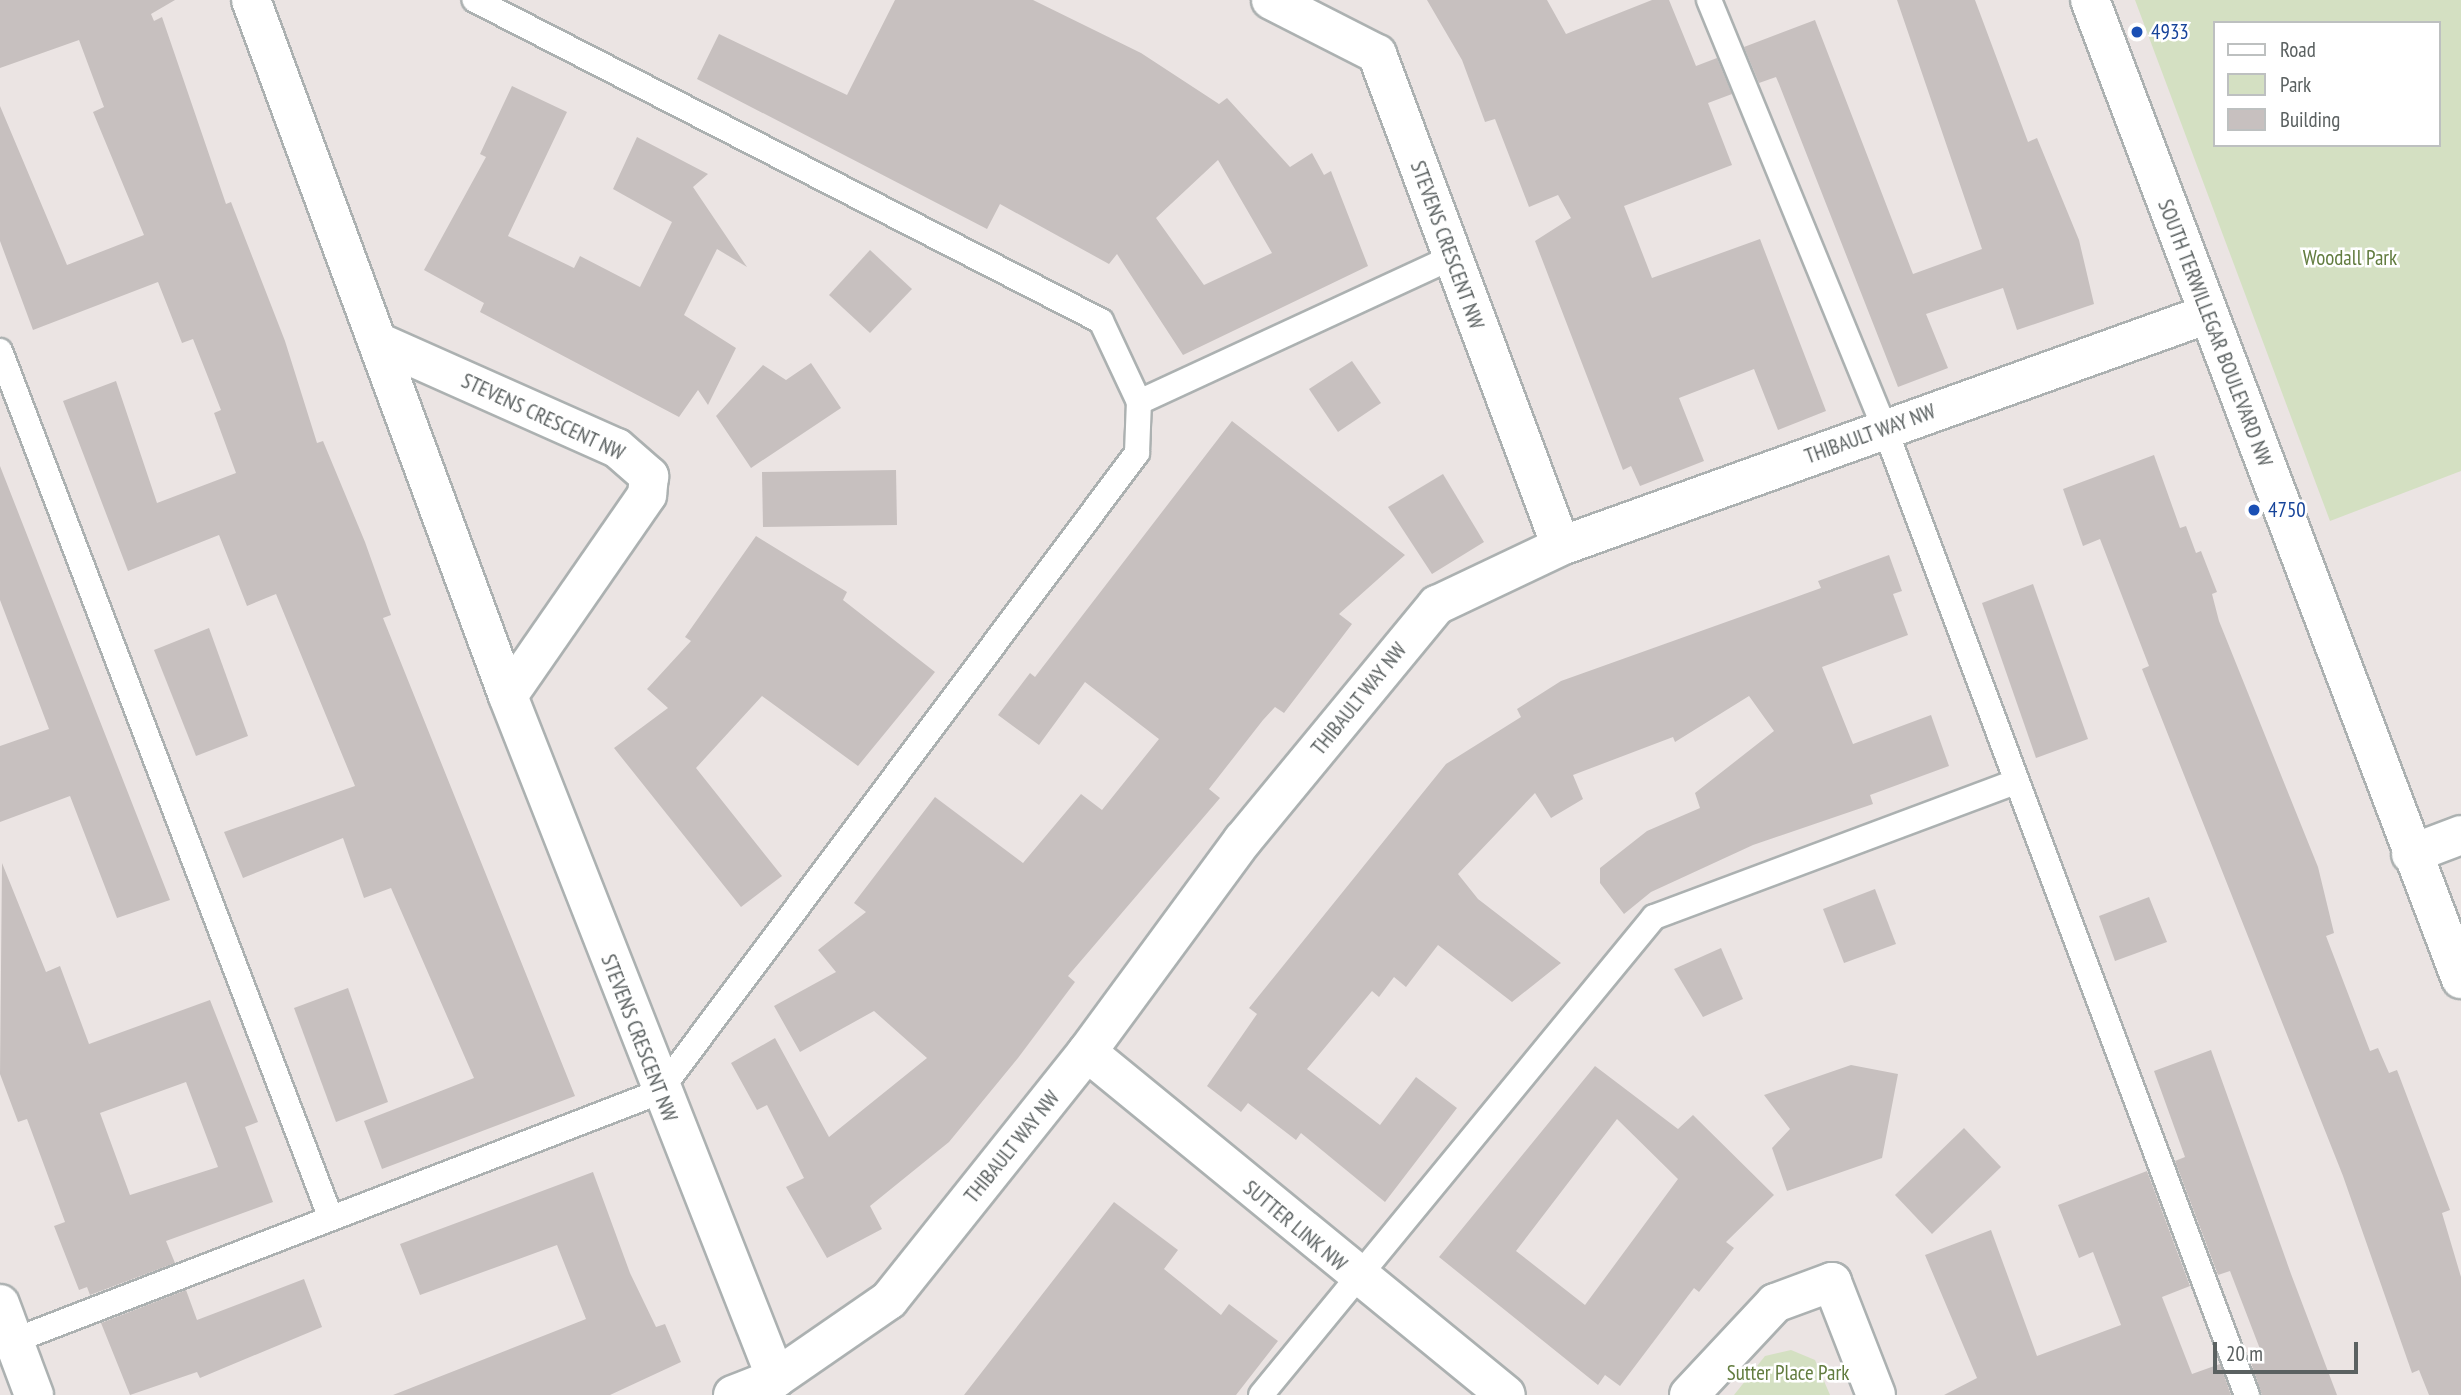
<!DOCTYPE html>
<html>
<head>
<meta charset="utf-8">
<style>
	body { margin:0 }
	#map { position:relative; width:2461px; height:1395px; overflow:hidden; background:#ebe4e3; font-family:"PT Sans Narrow",sans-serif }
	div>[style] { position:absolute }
	.green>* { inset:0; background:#d4e0c2 }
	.building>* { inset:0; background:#c7c0bf }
	.roads { filter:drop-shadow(2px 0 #acb1b1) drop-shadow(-2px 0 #acb1b1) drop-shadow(0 2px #acb1b1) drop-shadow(0 -2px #acb1b1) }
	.lane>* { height:24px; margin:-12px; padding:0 12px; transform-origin:12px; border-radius:12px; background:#fff }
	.street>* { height:38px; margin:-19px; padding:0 19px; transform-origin:19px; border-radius:19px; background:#fff }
	.secondary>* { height:38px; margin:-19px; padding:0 19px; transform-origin:19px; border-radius:19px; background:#fff }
	.dots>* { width:19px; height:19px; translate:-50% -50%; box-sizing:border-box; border:4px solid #fff; border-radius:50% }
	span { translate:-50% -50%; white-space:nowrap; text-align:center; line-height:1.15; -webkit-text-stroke:5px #fff; paint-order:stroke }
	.transit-label { font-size:21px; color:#164399 }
	.left { translate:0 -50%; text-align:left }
	.street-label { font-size:21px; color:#5b6161 }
	.park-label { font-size:21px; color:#627c3f }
	.legend { position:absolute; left:2213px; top:21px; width:228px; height:126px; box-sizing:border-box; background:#fff; border:2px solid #bdc0c0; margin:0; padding:9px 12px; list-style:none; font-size:21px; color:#5b6161 }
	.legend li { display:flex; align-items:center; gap:14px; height:35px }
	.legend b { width:35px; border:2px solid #bdc0c0 }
	.scale { position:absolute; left:2213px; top:1342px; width:145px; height:32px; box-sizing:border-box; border:4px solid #5b6161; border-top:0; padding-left:9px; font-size:21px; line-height:24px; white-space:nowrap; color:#5b6161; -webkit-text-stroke:5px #fff; paint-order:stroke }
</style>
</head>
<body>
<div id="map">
	<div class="green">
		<i style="clip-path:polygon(evenodd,2135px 0,2461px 0,2461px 471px,2330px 521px,2135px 0,2214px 23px,2438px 23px,2438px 145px,2214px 145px,2214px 23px)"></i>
		<i style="clip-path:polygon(1791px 1350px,1815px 1360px,1830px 1395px,1734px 1395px,1765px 1356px)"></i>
	</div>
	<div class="building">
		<i style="clip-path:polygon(0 0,175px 0,151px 14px,154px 21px,162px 17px,226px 204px,231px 202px,285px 341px,317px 443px,323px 441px,365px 542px,391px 615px,383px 618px,575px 1096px,382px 1169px,364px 1121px,474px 1078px,391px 888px,364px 898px,343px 838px,243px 878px,224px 832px,355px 786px,276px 594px,247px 606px,219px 535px,128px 571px,63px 401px,116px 381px,157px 503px,236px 473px,214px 413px,221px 410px,193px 339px,182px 343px,158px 282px,33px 330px,0 241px,0 106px,67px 265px,144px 235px,93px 112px,104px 107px,79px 40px,0 68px)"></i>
		<i style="clip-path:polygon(evenodd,895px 0,1033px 0,1141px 53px,1219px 104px,1227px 98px,1290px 167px,1312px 153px,1324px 175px,1331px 171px,1368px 266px,1183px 355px,1117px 254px,1109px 264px,1000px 204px,987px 229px,697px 79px,719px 34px,847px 95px,895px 0,1218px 160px,1272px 253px,1204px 285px,1156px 218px,1218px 160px)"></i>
		<i style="clip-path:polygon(1427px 0,1547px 0,1566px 34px,1652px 0,1669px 0,1696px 66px,1717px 58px,1732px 94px,1708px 103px,1732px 165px,1624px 206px,1652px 278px,1760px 239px,1826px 411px,1778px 430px,1754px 369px,1679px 398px,1704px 461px,1640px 486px,1631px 466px,1623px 470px,1535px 241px,1571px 218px,1558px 195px,1529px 207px,1495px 119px,1485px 122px,1462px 60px)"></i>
		<i style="clip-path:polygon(1897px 0,1975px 0,2028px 142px,2037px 138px,2079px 240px,2094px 304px,2017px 330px,2003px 288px,1926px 314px,1948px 368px,1898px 387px,1779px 84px,1776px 77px,1759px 83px,1744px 47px,1815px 20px,1913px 274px,1982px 249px)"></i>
		<i style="clip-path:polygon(512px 86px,567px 112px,508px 236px,574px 268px,580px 256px,640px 287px,672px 222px,613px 189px,637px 137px,708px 174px,693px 187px,747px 267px,717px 249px,684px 315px,736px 348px,708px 405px,698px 390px,679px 417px,480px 312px,484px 303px,424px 270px,486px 157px,480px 154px)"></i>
		<i style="clip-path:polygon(870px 250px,912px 289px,870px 333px,829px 295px)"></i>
		<i style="clip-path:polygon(1352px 361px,1381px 403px,1338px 432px,1309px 389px)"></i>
		<i style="clip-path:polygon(811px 363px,841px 408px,751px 468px,716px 416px,763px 365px,786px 380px)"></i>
		<i style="clip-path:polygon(1232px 421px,1405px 555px,1339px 614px,1352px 624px,1284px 713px,1275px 707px,1263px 720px,1209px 789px,1220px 798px,1068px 976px,1075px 982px,1018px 1058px,949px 1142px,870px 1206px,882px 1229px,827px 1258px,786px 1187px,804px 1178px,767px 1105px,757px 1110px,731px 1063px,775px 1038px,829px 1137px,927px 1058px,874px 1011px,800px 1052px,774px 1006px,836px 972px,818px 950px,866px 912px,854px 903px,935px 797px,1023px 863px,1081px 794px,1102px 810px,1159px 739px,1085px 682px,1039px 745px,998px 715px,1030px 673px,1035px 677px)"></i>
		<i style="clip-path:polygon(2154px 455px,2180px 528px,2186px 526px,2196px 553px,2201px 551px,2217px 592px,2212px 594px,2219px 621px,2318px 867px,2334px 933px,2326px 936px,2370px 1051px,2378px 1048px,2389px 1073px,2397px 1070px,2450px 1210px,2442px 1213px,2461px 1277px,2461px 1395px,2429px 1395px,2419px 1370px,2412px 1373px,2343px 1176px,2142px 669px,2149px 666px,2100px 539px,2083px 546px,2063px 489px)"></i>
		<i style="clip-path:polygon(0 466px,170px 900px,117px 918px,70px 796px,0 822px,0 746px,49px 729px,0 600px)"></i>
		<i style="clip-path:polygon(896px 470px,897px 525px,763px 527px,762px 472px)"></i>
		<i style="clip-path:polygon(1443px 474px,1484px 542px,1432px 574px,1388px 507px)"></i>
		<i style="clip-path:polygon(756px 536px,847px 592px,843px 600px,935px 672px,858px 766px,762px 696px,696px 768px,782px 876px,741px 907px,614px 748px,668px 708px,647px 689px,691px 641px,685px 637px)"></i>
		<i style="clip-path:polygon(1889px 555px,1902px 591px,1893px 594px,1908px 635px,1822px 667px,1853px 744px,1931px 715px,1949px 766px,1870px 795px,1873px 804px,1753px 845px,1651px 892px,1624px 914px,1600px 883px,1600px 868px,1647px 831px,1700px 808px,1695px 793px,1774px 731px,1749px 696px,1675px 742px,1673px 737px,1573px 775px,1583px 799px,1551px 818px,1535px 793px,1458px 874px,1478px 899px,1561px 963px,1512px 1002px,1438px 945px,1406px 987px,1394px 977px,1379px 997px,1372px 991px,1307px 1069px,1380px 1125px,1416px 1077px,1457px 1108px,1385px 1202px,1301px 1133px,1296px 1140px,1248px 1103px,1241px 1112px,1207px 1086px,1257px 1014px,1249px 1008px,1446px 764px,1521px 717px,1517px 709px,1561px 681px,1821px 588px,1818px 581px)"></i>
		<i style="clip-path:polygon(2033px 584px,2088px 739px,2036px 758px,1982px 603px)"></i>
		<i style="clip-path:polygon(209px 628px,248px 736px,196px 756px,154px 650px)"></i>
		<i style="clip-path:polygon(evenodd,2px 863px,46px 972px,60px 966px,89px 1044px,210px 1000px,258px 1122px,245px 1127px,273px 1202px,166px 1241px,175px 1263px,90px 1295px,87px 1287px,79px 1290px,54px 1226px,65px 1222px,27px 1119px,18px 1122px,0 1074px,2px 863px,186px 1082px,218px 1167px,130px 1195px,100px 1113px,186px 1082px)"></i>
		<i style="clip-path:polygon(1875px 889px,1896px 944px,1844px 963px,1823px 909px)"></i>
		<i style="clip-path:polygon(2149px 897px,2167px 942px,2115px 961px,2099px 916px)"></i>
		<i style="clip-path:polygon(1721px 948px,1743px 999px,1703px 1017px,1674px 969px)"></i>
		<i style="clip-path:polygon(348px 988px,388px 1102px,336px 1122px,294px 1008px)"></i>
		<i style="clip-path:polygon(2211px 1050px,2291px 1274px,2337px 1395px,2262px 1395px,2248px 1354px,2260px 1349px,2230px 1271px,2218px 1275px,2175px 1161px,2185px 1157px,2154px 1071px)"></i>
		<i style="clip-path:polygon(1851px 1065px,1898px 1074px,1882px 1158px,1787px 1191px,1772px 1148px,1790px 1129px,1764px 1095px)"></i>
		<i style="clip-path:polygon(evenodd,1595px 1066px,1678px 1129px,1693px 1115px,1774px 1195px,1726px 1242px,1734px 1248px,1699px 1292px,1694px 1288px,1620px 1386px,1605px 1375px,1598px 1385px,1439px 1257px,1595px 1066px,1617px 1119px,1678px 1179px,1585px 1305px,1516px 1251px,1617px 1119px)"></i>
		<i style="clip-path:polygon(1964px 1128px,2001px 1167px,1932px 1234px,1895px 1195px)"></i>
		<i style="clip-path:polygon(2147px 1171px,2190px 1286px,2162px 1297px,2192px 1374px,2220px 1364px,2231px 1395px,1944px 1395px,1977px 1378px,1925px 1255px,1991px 1230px,2037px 1356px,2121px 1325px,2093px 1252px,2079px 1258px,2058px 1205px)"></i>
		<i style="clip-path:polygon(593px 1172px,630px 1273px,656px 1327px,665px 1324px,681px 1362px,610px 1395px,393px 1395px,586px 1319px,557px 1245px,420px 1295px,400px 1244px)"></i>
		<i style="clip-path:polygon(1114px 1202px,1178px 1250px,1164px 1269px,1221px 1315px,1229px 1304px,1278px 1341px,1236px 1395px,964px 1395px)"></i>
		<i style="clip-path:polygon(304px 1279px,322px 1327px,200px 1378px,197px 1372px,130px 1395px,101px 1323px,186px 1290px,197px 1320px)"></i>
	</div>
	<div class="roads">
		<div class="lane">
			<i style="left:1709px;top:0;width:464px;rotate:67.7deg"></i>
			<i style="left:1885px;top:429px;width:1032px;rotate:69.46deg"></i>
			<i style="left:0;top:351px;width:926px;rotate:69.12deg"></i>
			<i style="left:1139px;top:402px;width:344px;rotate:-24.8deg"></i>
			<i style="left:0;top:1346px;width:706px;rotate:-21.08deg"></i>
			<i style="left:659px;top:1092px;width:798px;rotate:-53.2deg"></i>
			<i style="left:1137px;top:453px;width:51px;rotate:-87.8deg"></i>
			<i style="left:1139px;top:402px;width:89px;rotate:-115.1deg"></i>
			<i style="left:1101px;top:321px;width:704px;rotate:-152.85deg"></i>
			<i style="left:1261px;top:1395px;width:619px;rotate:-50.57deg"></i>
			<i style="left:1654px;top:917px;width:385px;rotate:-20.5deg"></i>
		</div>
		<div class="street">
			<i style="left:251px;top:0;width:742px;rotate:69.73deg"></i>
			<i style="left:508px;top:696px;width:733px;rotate:68.55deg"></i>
			<i style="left:1271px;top:0;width:119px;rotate:27deg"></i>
			<i style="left:1377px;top:54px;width:525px;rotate:69.5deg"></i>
			<i style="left:383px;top:344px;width:256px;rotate:24deg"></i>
			<i style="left:617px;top:448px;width:43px;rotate:41.2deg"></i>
			<i style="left:649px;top:476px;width:19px;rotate:96deg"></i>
			<i style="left:647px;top:495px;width:244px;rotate:124.7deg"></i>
			<i style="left:2411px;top:854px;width:53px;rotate:-20.8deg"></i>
			<i style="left:1087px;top:1052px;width:541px;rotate:39.3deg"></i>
			<i style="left:0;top:1304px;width:97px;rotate:69.5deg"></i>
			<i style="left:733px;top:1395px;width:46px;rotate:-21.6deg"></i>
			<i style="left:776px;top:1378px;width:137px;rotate:-34.6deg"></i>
			<i style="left:889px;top:1300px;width:317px;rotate:-51.4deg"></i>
			<i style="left:1087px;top:1052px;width:263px;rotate:-53.7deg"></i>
			<i style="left:1243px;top:840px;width:305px;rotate:-50.5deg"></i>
			<i style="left:1437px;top:605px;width:137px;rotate:-25.4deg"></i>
			<i style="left:1561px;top:546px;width:687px;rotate:-19.73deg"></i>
			<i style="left:1689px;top:1395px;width:126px;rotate:-46.9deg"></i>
			<i style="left:1775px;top:1303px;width:61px;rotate:-20.2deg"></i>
			<i style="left:1832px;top:1282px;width:121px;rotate:68.7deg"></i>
		</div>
		<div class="secondary">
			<i style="left:2090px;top:0;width:1047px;rotate:69.25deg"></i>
		</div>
	</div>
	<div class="dots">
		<i style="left:2137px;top:32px;background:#1a4fb4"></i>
		<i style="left:2254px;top:510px;background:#1a4fb4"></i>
	</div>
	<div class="transit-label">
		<span class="left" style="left:2151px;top:32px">4933</span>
		<span class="left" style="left:2268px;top:510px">4750</span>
	</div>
	<div class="street-label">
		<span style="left:1447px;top:245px;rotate:70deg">STEVENS CRESCENT NW</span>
		<span style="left:2215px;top:333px;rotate:69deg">SOUTH TERWILLEGAR BOULEVARD NW</span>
		<span style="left:543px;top:417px;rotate:25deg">STEVENS CRESCENT NW</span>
		<span style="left:1870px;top:434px;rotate:-20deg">THIBAULT WAY NW</span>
		<span style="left:1359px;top:699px;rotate:-51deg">THIBAULT WAY NW</span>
		<span style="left:639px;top:1038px;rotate:69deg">STEVENS CRESCENT NW</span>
		<span style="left:1012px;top:1147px;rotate:-51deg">THIBAULT WAY NW</span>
		<span style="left:1295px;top:1226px;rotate:40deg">SUTTER LINK NW</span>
	</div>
	<div class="park-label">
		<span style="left:2350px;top:258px">Woodall Park</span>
		<span style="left:1788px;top:1373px">Sutter Place Park</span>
	</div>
	<ul class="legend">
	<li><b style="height:9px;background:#fff"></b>Road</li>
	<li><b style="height:19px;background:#d4e0c2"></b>Park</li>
	<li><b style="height:19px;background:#c7c0bf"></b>Building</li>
	</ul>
	<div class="scale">20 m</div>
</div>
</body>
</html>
